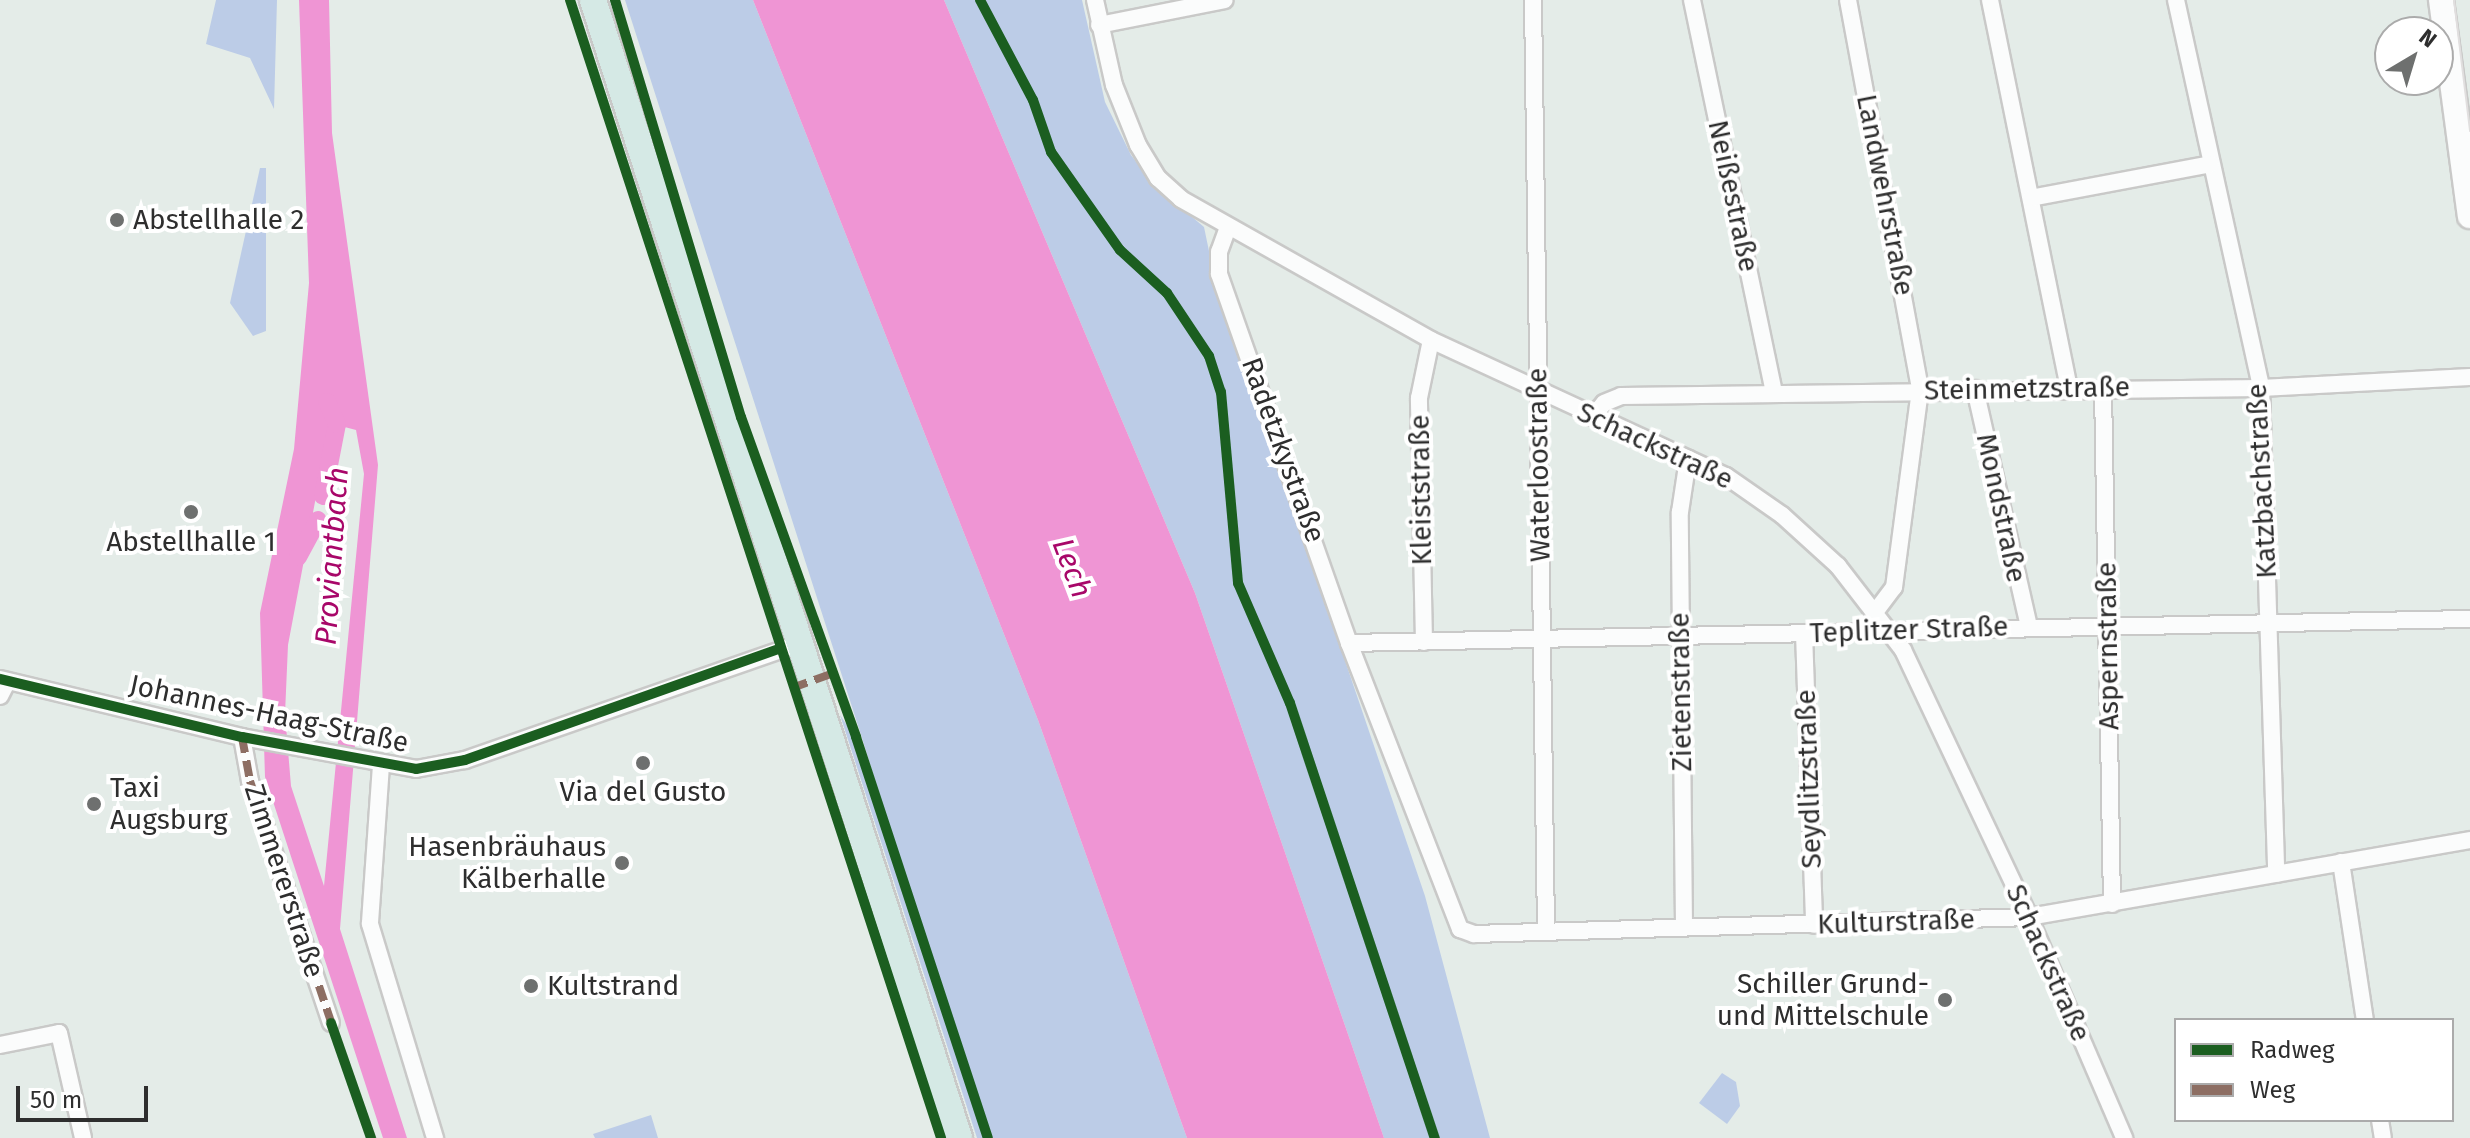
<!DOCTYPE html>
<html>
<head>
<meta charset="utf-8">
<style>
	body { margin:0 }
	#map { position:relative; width:2470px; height:1138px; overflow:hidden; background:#e4ece8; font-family:"Fira Sans",sans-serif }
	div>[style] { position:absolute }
	.green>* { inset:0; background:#bccce7 }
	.water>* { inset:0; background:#ef95d4 }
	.canal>* { height:18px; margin:-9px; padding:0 9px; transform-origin:9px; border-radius:9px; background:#ef95d4 }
	.roads { filter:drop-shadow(2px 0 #c9c9c8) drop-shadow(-2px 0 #c9c9c8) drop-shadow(0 2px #c9c9c8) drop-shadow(0 -2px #c9c9c8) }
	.street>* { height:16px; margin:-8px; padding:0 8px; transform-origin:8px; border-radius:8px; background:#fbfcfc }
	.secondary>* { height:24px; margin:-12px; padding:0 12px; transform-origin:12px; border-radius:12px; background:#fbfcfc }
	.primary>* { height:26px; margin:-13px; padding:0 13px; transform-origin:13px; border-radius:13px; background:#d5e9e5 }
	.tram>* { height:2px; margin:-1px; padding:0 1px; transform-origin:1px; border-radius:1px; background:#e1dfdf }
	.quiet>* { height:8px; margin-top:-4px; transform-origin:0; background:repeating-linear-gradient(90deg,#8d6e63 0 16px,transparent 0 24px) }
	.cycleway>* { height:10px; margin:-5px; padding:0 5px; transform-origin:5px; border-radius:5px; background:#1b5e20 }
	.dots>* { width:22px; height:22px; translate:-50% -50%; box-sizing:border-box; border:4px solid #fff; border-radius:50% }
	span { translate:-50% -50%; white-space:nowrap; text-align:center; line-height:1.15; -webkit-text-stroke:8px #fff; paint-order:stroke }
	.street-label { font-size:28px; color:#2e2e2e }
	.poi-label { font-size:28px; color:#2e2e2e }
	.left { translate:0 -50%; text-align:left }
	.right { translate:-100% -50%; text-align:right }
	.water-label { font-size:30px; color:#a80769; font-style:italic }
	.legend { position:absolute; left:2174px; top:1018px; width:280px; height:104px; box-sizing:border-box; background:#fff; border:2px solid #ababab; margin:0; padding:10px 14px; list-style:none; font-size:24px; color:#2e2e2e }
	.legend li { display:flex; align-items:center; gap:16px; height:40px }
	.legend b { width:40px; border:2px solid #ababab }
	.north { position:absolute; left:2374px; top:16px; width:80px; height:80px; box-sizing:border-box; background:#fff; border:2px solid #ababab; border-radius:50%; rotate:38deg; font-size:22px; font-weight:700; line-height:32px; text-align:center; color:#2e2e2e }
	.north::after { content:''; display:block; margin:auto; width:28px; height:36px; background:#6e706f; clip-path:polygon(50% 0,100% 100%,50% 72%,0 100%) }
	.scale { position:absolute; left:16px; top:1086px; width:132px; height:36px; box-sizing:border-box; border:4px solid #2e2e2e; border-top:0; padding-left:10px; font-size:24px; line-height:28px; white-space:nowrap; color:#2e2e2e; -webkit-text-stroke:6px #fff; paint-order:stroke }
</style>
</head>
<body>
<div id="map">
	<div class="green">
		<i style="clip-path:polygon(216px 0,277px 0,274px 109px,250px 58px,206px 44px)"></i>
		<i style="clip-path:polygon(625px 0,753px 0,1038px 720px,1187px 1138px,977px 1138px,840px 715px,853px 734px,917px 917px,862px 738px)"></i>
		<i style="clip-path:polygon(944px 0,1082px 0,1105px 102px,1131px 155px,1153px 184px,1204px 227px,1214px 275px,1425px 896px,1490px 1138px,1384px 1138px,1195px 593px)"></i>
		<i style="clip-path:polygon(260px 168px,266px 168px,266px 331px,253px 336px,230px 303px)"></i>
		<i style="clip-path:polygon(1722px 1073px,1736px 1082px,1740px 1106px,1727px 1124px,1699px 1103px)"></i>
		<i style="clip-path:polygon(651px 1115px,658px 1138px,595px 1138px,593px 1134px)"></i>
	</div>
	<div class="water">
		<i style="clip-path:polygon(evenodd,299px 0,329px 0,332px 133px,378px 465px,340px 929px,407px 1138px,383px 1138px,265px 777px,260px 613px,294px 449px,309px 283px,299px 0,337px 425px,356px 430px,364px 474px,324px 886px,291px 786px,285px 714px,288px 645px,328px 433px,337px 425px)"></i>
		<i style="clip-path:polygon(753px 0,944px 0,1195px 593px,1384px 1138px,1187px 1138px,1038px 720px)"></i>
	</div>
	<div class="canal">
		<i style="left:323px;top:496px;width:73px;rotate:-79deg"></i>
		<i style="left:337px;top:424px;width:24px;rotate:-114deg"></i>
		<i style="left:298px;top:557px;width:42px;rotate:-61.6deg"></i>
	</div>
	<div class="roads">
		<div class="street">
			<i style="left:1095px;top:0;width:87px;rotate:77.4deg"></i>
			<i style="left:1114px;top:85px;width:65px;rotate:68.2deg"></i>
			<i style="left:1138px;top:145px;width:39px;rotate:59deg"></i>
			<i style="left:1158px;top:178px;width:31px;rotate:42deg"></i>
			<i style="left:1181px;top:199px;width:287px;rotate:29.4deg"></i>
			<i style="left:1431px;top:340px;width:325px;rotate:24.8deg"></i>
			<i style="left:1726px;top:476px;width:68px;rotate:34.9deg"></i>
			<i style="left:1782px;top:515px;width:76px;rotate:42.3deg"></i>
			<i style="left:1838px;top:566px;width:106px;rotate:52.3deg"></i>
			<i style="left:1903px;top:650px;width:295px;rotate:64.7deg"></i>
			<i style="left:2029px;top:917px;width:241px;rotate:66.7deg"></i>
			<i style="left:1533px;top:0;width:930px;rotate:89.2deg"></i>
			<i style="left:1692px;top:0;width:400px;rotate:78.2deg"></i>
			<i style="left:1848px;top:0;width:397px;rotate:79.5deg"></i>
			<i style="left:1920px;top:390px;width:199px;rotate:97.5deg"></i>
			<i style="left:1894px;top:587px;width:30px;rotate:127deg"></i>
			<i style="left:1990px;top:0;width:395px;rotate:78.5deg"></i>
			<i style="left:2176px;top:0;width:397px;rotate:77.6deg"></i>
			<i style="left:2261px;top:388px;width:486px;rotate:88.2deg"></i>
			<i style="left:1099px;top:25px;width:128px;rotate:-11.2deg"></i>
			<i style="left:2031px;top:198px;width:183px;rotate:-10.7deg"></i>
			<i style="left:1227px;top:230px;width:23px;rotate:110deg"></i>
			<i style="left:1219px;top:252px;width:22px;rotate:90deg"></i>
			<i style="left:1219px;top:274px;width:391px;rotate:70.6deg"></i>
			<i style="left:1349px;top:643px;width:307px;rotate:68.8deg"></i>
			<i style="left:1460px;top:929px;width:15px;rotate:20deg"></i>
			<i style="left:1474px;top:934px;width:555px;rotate:-1.75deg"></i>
			<i style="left:2029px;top:917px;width:448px;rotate:-9.9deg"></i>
			<i style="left:2103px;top:388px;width:516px;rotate:89deg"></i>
			<i style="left:1975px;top:389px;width:243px;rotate:77.2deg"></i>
			<i style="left:1592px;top:417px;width:18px;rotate:-49deg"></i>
			<i style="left:1604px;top:403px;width:18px;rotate:-22deg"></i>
			<i style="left:1621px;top:396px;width:640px;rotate:-0.72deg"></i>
			<i style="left:2261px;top:388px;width:209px;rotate:-3deg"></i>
			<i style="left:1804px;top:633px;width:292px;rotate:88deg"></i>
			<i style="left:1424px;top:642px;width:244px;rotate:-91.2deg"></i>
			<i style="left:1419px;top:398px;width:59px;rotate:-78.3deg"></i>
			<i style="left:1349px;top:643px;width:1121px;rotate:-1.23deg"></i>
			<i style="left:0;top:679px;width:249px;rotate:13.5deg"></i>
			<i style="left:242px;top:737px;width:177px;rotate:10.4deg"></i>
			<i style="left:416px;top:769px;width:50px;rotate:-10.4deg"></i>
			<i style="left:465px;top:760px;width:353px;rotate:-19.2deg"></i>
			<i style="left:0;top:696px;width:16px;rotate:-63deg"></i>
			<i style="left:242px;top:737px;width:45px;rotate:79.7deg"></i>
			<i style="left:250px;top:781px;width:255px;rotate:71.5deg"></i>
			<i style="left:381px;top:765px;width:159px;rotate:94deg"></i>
			<i style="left:370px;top:924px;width:224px;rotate:73.1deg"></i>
			<i style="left:2341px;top:862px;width:160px;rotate:81.4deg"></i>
			<i style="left:1684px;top:925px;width:413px;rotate:-90.6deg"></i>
			<i style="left:1680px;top:512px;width:54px;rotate:-81.4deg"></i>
			<i style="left:0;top:1045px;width:60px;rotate:-11.5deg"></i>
			<i style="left:59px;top:1033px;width:108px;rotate:77.1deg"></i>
			<i style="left:2380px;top:1120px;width:18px;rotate:81deg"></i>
		</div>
		<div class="secondary">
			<i style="left:2441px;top:0;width:218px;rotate:82.4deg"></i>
		</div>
		<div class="primary">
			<i style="left:593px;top:0;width:1195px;rotate:72.17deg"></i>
		</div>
	</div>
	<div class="tram">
		<i style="left:2454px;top:0;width:132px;rotate:83deg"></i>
	</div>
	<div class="quiet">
		<i style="left:792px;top:688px;width:45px;rotate:-19.7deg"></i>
		<i style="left:242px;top:737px;width:45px;rotate:79.7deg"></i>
		<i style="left:250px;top:781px;width:263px;rotate:71.4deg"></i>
	</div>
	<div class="cycleway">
		<i style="left:570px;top:0;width:1197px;rotate:71.94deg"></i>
		<i style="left:615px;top:0;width:436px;rotate:73.2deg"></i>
		<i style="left:741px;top:417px;width:340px;rotate:70.2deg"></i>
		<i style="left:856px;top:737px;width:422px;rotate:71.8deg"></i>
		<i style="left:980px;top:0;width:113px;rotate:62.1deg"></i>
		<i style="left:1033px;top:100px;width:55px;rotate:70.9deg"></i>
		<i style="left:1051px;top:152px;width:120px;rotate:54.9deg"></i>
		<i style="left:1120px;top:250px;width:64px;rotate:42.5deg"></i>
		<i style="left:1167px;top:293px;width:76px;rotate:56.3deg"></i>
		<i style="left:1209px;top:356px;width:38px;rotate:72deg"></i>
		<i style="left:1221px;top:392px;width:192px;rotate:84.9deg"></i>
		<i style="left:1238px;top:583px;width:131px;rotate:66.6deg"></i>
		<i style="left:1290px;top:703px;width:459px;rotate:71.6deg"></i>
		<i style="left:0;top:679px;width:249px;rotate:13.5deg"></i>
		<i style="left:242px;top:737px;width:177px;rotate:10.4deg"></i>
		<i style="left:416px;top:769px;width:50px;rotate:-10.4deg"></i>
		<i style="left:465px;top:760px;width:333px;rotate:-19.5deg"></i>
		<i style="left:331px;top:1023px;width:122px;rotate:70.8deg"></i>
	</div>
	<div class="dots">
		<i style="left:117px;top:220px;background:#6e706f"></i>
		<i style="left:191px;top:512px;background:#6e706f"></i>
		<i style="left:643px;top:763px;background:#6e706f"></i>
		<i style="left:94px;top:804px;background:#6e706f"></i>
		<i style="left:622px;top:863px;background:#6e706f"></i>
		<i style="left:531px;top:986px;background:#6e706f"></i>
		<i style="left:1945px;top:1000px;background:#6e706f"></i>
	</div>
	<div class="street-label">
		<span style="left:1885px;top:195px;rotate:79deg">Landwehrstraße</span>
		<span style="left:1733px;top:196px;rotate:78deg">Neißestraße</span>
		<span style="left:2027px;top:389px;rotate:-1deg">Steinmetzstraße</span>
		<span style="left:1655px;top:446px;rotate:25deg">Schackstraße</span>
		<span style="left:1283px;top:450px;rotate:70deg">Radetzkystraße</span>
		<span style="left:1539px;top:465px;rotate:-91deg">Waterloostraße</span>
		<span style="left:2262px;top:481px;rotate:-93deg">Katzbachstraße</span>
		<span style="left:1421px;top:490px;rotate:-91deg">Kleiststraße</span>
		<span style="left:2001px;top:508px;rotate:78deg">Mondstraße</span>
		<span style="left:1909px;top:630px;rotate:-2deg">Teplitzer Straße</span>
		<span style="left:2108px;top:646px;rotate:-91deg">Aspernstraße</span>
		<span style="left:1681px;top:692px;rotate:-91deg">Zietenstraße</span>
		<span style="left:269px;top:714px;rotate:12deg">Johannes-Haag-Straße</span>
		<span style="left:1809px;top:779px;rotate:-92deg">Seydlitzstraße</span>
		<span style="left:284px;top:881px;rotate:72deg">Zimmererstraße</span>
		<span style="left:1896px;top:922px;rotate:-2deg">Kulturstraße</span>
		<span style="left:2048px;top:963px;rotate:66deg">Schackstraße</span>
	</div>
	<div class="poi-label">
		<span class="left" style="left:133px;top:220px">Abstellhalle 2</span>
		<span style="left:191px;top:542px">Abstellhalle 1</span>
		<span class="left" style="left:110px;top:804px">Taxi<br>Augsburg</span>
		<span style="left:643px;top:792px">Via del Gusto</span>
		<span class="right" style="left:606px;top:863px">Hasenbräuhaus<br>Kälberhalle</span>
		<span class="right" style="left:1929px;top:1000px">Schiller Grund-<br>und Mittelschule</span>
		<span class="left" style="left:547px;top:986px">Kultstrand</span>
	</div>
	<div class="water-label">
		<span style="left:332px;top:556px;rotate:-86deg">Proviantbach</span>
		<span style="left:1072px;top:568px;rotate:69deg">Lech</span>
	</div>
	<ul class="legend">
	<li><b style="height:10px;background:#1b5e20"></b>Radweg</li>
	<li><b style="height:10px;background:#8d6e63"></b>Weg</li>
	</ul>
	<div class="north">N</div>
	<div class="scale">50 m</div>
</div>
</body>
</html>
